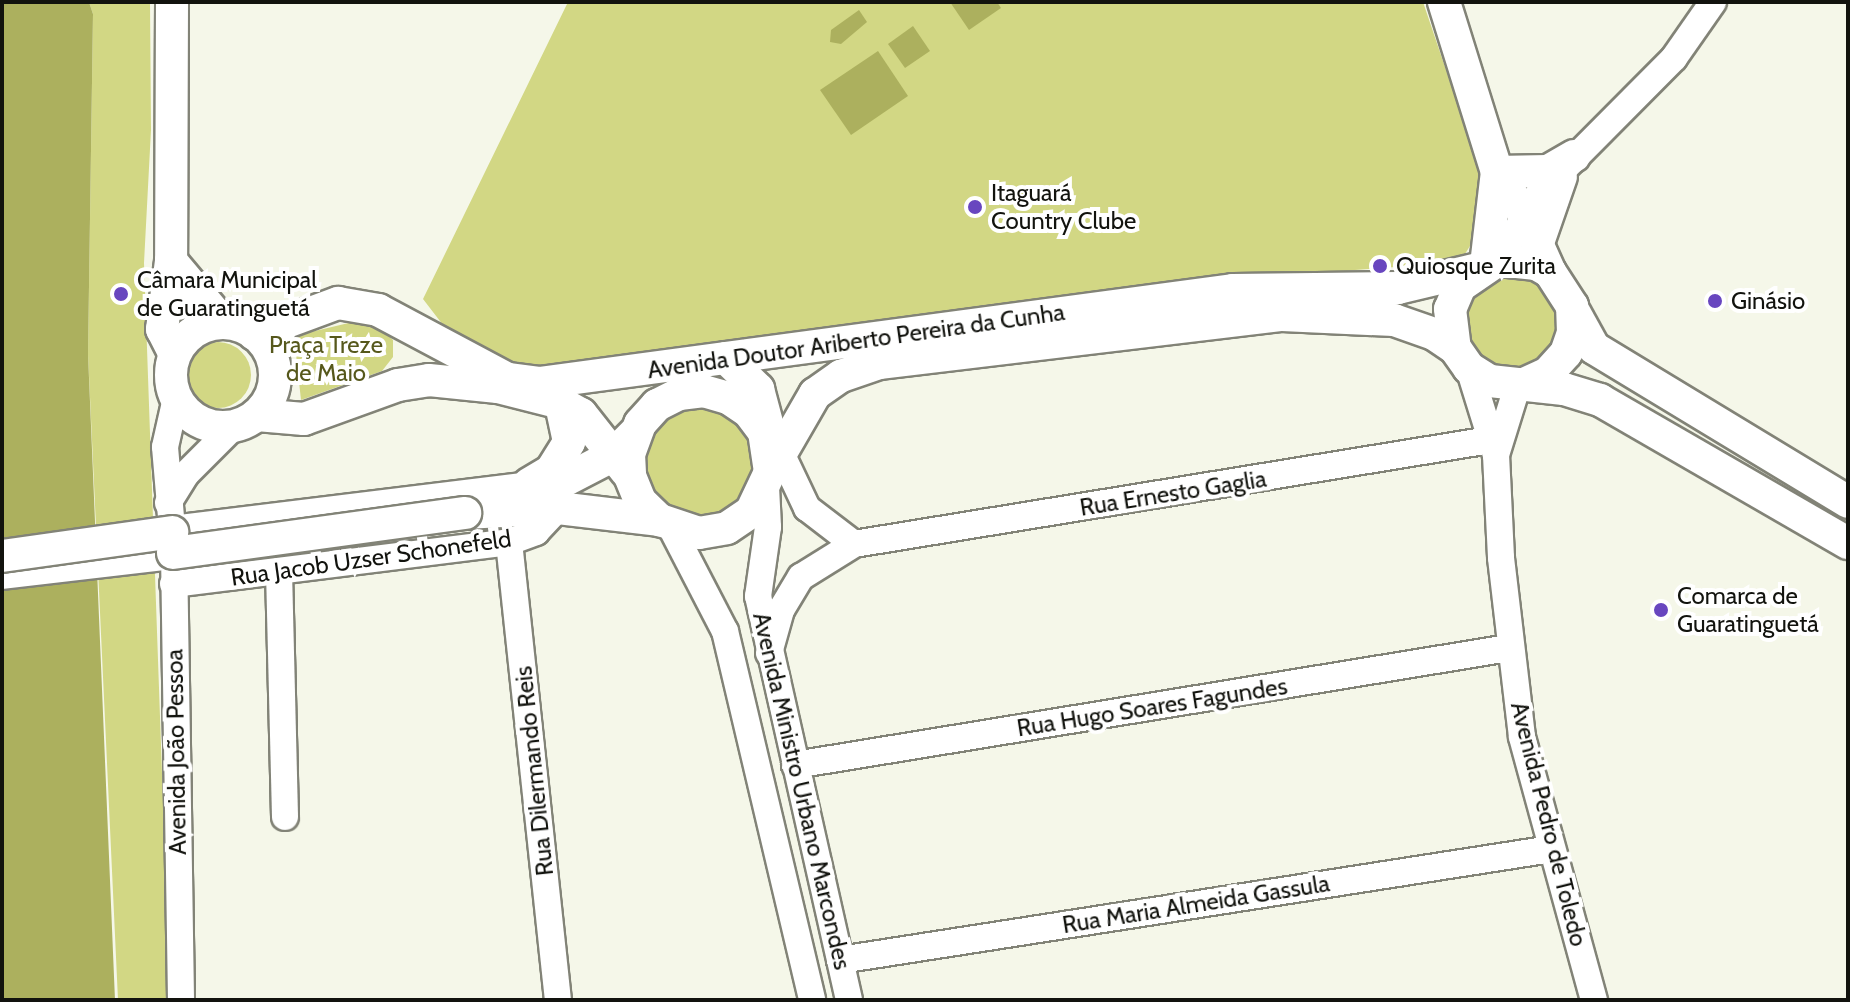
<!DOCTYPE html>
<html>
<head>
<meta charset="utf-8">
<style>
	body { margin:0 }
	#map { position:relative; width:1850px; height:1002px; overflow:hidden; background:#f5f7e9; font-family:Cabin,sans-serif }
	div>[style] { position:absolute }
	.green>* { inset:0; background:#d2d784 }
	.round { border-radius:50% }
	.water>* { inset:0; background:#acb05e }
	.roads { filter:drop-shadow(2px 0 #828377) drop-shadow(-2px 0 #828377) drop-shadow(0 2px #828377) drop-shadow(0 -2px #828377) }
	.minor>* { height:26px; margin:-13px; padding:0 13px; transform-origin:13px; border-radius:13px; background:#fff }
	.major>* { height:32px; margin:-16px; padding:0 16px; transform-origin:16px; border-radius:16px; background:#fff }
	.major>.ring { margin:-16px; padding:0; box-sizing:content-box; background:none; border:32px solid #fff; border-radius:50% }
	.bridges { filter:drop-shadow(2px 0 #828377) drop-shadow(-2px 0 #828377) drop-shadow(0 2px #828377) drop-shadow(0 -2px #828377) }
	.major-bridge>* { height:32px; margin:-16px; padding:0 16px; transform-origin:16px; border-radius:16px; background:#fff }
	.dots>* { width:22px; height:22px; translate:-50% -50%; box-sizing:border-box; border:4px solid #fff; border-radius:50% }
	span { translate:-50% -50%; white-space:nowrap; text-align:center; line-height:1.15; -webkit-text-stroke:8px #fff; paint-order:stroke }
	.poi-label { font-size:24px; color:#12130e }
	.left { translate:0 -50%; text-align:left }
	.street-label { font-size:24px; color:#12130e }
	.park-label { font-size:24px; color:#56581c }
	.frame { position:absolute; inset:0; border:4px solid #12130e; pointer-events:none }
</style>
</head>
<body>
<div id="map">
	<div class="green">
		<i style="clip-path:polygon(89px 2px,150px 2px,151px 130px,144px 263px,170px 1000px,118px 1000px,88px 354px,93px 14px)"></i>
		<i style="clip-path:polygon(568px 2px,1423px 2px,1485px 185px,1481px 228px,1465px 254px,1450px 263px,1355px 270px,529px 375px,453px 338px,423px 299px)"></i>
		<i class="round" style="left:1464px;top:275px;width:96px;height:96px"></i>
		<i style="clip-path:polygon(357px 321px,377px 325px,393px 340px,393px 357px,382px 371px,301px 400px,294px 336px)"></i>
		<i class="round" style="left:185px;top:342px;width:66px;height:66px"></i>
		<i style="clip-path:polygon(701px 398px,753px 427px,756px 484px,729px 512px,692px 518px,658px 500px,646px 484px,642px 444px,650px 425px)"></i>
	</div>
	<div class="water">
		<i style="clip-path:polygon(2px 2px,89px 2px,93px 14px,88px 354px,115px 1000px,2px 1000px)"></i>
		<i style="clip-path:polygon(950px 2px,997px 2px,1001px 8px,969px 30px)"></i>
		<i style="clip-path:polygon(859px 10px,867px 22px,841px 44px,830px 42px,831px 30px)"></i>
		<i style="clip-path:polygon(913px 26px,930px 51px,905px 68px,888px 44px)"></i>
		<i style="clip-path:polygon(878px 51px,908px 96px,851px 135px,820px 90px)"></i>
	</div>
	<div class="roads">
		<div class="minor">
			<i style="left:1539px;top:249px;width:76px;rotate:-70.9deg"></i>
			<i style="left:1498px;top:260px;width:76px;rotate:-58.4deg"></i>
			<i style="left:1538px;top:195px;width:193px;rotate:-45.2deg"></i>
			<i style="left:1674px;top:58px;width:68px;rotate:-55.1deg"></i>
			<i style="left:1469px;top:368px;width:91px;rotate:72.8deg"></i>
			<i style="left:1496px;top:455px;width:103px;rotate:87.2deg"></i>
			<i style="left:1501px;top:558px;width:180px;rotate:83.3deg"></i>
			<i style="left:1522px;top:737px;width:273px;rotate:74.7deg"></i>
			<i style="left:176px;top:398px;width:50px;rotate:102.7deg"></i>
			<i style="left:165px;top:447px;width:106px;rotate:85.1deg"></i>
			<i style="left:174px;top:553px;width:447px;rotate:89.1deg"></i>
			<i style="left:782px;top:455px;width:59px;rotate:64.7deg"></i>
			<i style="left:807px;top:508px;width:59px;rotate:37.5deg"></i>
			<i style="left:1496px;top:455px;width:74px;rotate:-72.8deg"></i>
			<i style="left:766px;top:487px;width:40px;rotate:87.1deg"></i>
			<i style="left:768px;top:527px;width:70px;rotate:98.2deg"></i>
			<i style="left:758px;top:596px;width:414px;rotate:77.3deg"></i>
			<i style="left:168px;top:503px;width:34px;rotate:-58deg"></i>
			<i style="left:186px;top:474px;width:68px;rotate:-45deg"></i>
			<i style="left:671px;top:527px;width:117px;rotate:62.6deg"></i>
			<i style="left:725px;top:631px;width:379px;rotate:76.7deg"></i>
			<i style="left:509px;top:542px;width:461px;rotate:83.9deg"></i>
			<i style="left:279px;top:571px;width:246px;rotate:88.6deg"></i>
			<i style="left:173px;top:584px;width:339px;rotate:-7.1deg"></i>
			<i style="left:509px;top:542px;width:29px;rotate:-20deg"></i>
			<i style="left:536px;top:532px;width:33px;rotate:-47deg"></i>
			<i style="left:769px;top:653px;width:45px;rotate:-74.4deg"></i>
			<i style="left:781px;top:610px;width:39px;rotate:-59deg"></i>
			<i style="left:801px;top:577px;width:62px;rotate:-31.9deg"></i>
			<i style="left:854px;top:544px;width:644px;rotate:-9.29deg"></i>
			<i style="left:795px;top:765px;width:724px;rotate:-9.31deg"></i>
			<i style="left:840px;top:960px;width:720px;rotate:-8.87deg"></i>
		</div>
		<div class="major">
			<i style="left:172px;top:2px;width:259px;rotate:90.2deg"></i>
			<i style="left:171px;top:261px;width:69px;rotate:97.5deg"></i>
			<i style="left:162px;top:329px;width:28px;rotate:63deg"></i>
			<i style="left:1444px;top:2px;width:178px;rotate:72.7deg"></i>
			<i style="left:1497px;top:172px;width:50px;rotate:57.3deg"></i>
			<i style="left:1524px;top:214px;width:64px;rotate:65.9deg"></i>
			<i style="left:1497px;top:172px;width:51px;rotate:-1.1deg"></i>
			<i style="left:1548px;top:171px;width:30px;rotate:-30deg"></i>
			<i style="left:171px;top:261px;width:81px;rotate:50deg"></i>
			<i style="left:1486px;top:265px;width:94px;rotate:-83.3deg"></i>
			<i style="left:1573px;top:310px;width:43px;rotate:61.1deg"></i>
			<i style="left:1594px;top:348px;width:297px;rotate:31.2deg"></i>
			<i class="ring" style="left:171px;top:323px;width:72px;height:72px"></i>
			<i style="left:254px;top:334px;width:90px;rotate:-20.3deg"></i>
			<i style="left:338px;top:303px;width:41px;rotate:9.9deg"></i>
			<i style="left:378px;top:310px;width:147px;rotate:28deg"></i>
			<i style="left:508px;top:379px;width:31px;rotate:7deg"></i>
			<i style="left:539px;top:383px;width:700px;rotate:-7.63deg"></i>
			<i style="left:1233px;top:290px;width:165px;rotate:-0.7deg"></i>
			<i style="left:1398px;top:288px;width:82px;rotate:-13.4deg"></i>
			<i style="left:726px;top:358px;width:45px;rotate:44.1deg"></i>
			<i style="left:758px;top:389px;width:47px;rotate:75.1deg"></i>
			<i style="left:1526px;top:383px;width:24px;rotate:-24deg"></i>
			<i style="left:1548px;top:373px;width:27px;rotate:-48deg"></i>
			<i style="left:1566px;top:353px;width:21px;rotate:-71deg"></i>
			<i style="left:1573px;top:333px;width:27px;rotate:-92deg"></i>
			<i style="left:1572px;top:306px;width:40px;rotate:-122.9deg"></i>
			<i style="left:1550px;top:272px;width:16px;rotate:-150deg"></i>
			<i style="left:1536px;top:264px;width:38px;rotate:-174deg"></i>
			<i style="left:1498px;top:260px;width:46px;rotate:145.6deg"></i>
			<i style="left:1460px;top:286px;width:25px;rotate:113deg"></i>
			<i style="left:1450px;top:309px;width:39px;rotate:83deg"></i>
			<i style="left:1455px;top:348px;width:24px;rotate:55deg"></i>
			<i style="left:1469px;top:368px;width:25px;rotate:32deg"></i>
			<i style="left:1490px;top:381px;width:74px;rotate:6.2deg"></i>
			<i style="left:1564px;top:389px;width:38px;rotate:17deg"></i>
			<i style="left:1600px;top:400px;width:286px;rotate:30deg"></i>
			<i style="left:257px;top:415px;width:47px;rotate:4.9deg"></i>
			<i style="left:304px;top:419px;width:100px;rotate:-19.9deg"></i>
			<i style="left:398px;top:385px;width:31px;rotate:-9deg"></i>
			<i style="left:429px;top:380px;width:69px;rotate:5.8deg"></i>
			<i style="left:498px;top:387px;width:65px;rotate:14.3deg"></i>
			<i style="left:561px;top:403px;width:23px;rotate:29deg"></i>
			<i style="left:581px;top:414px;width:73px;rotate:51.7deg"></i>
			<i style="left:770px;top:472px;width:90px;rotate:-60deg"></i>
			<i style="left:815px;top:394px;width:32px;rotate:-35deg"></i>
			<i style="left:841px;top:376px;width:40px;rotate:-18.9deg"></i>
			<i style="left:879px;top:363px;width:406px;rotate:-6.8deg"></i>
			<i style="left:1282px;top:315px;width:112px;rotate:2.6deg"></i>
			<i style="left:1394px;top:320px;width:42px;rotate:19.3deg"></i>
			<i style="left:1434px;top:334px;width:25px;rotate:34deg"></i>
			<i style="left:529px;top:484px;width:26px;rotate:-31deg"></i>
			<i style="left:551px;top:471px;width:34px;rotate:-58deg"></i>
			<i style="left:569px;top:442px;width:40px;rotate:-102deg"></i>
			<i style="left:465px;top:513px;width:93px;rotate:-3.1deg"></i>
			<i style="left:558px;top:508px;width:103px;rotate:6.7deg"></i>
			<i style="left:660px;top:520px;width:41px;rotate:18.4deg"></i>
			<i style="left:699px;top:533px;width:28px;rotate:-10deg"></i>
			<i style="left:727px;top:528px;width:29px;rotate:-34deg"></i>
			<i style="left:751px;top:512px;width:44px;rotate:-64.6deg"></i>
			<i style="left:770px;top:472px;width:40px;rotate:-98.5deg"></i>
			<i style="left:764px;top:432px;width:25px;rotate:-127deg"></i>
			<i style="left:749px;top:412px;width:25px;rotate:-146deg"></i>
			<i style="left:728px;top:398px;width:25px;rotate:-164deg"></i>
			<i style="left:704px;top:391px;width:25px;rotate:173deg"></i>
			<i style="left:679px;top:394px;width:25px;rotate:153deg"></i>
			<i style="left:657px;top:405px;width:25px;rotate:132deg"></i>
			<i style="left:640px;top:424px;width:32px;rotate:110deg"></i>
			<i style="left:629px;top:454px;width:22px;rotate:87deg"></i>
			<i style="left:630px;top:476px;width:27px;rotate:68deg"></i>
			<i style="left:640px;top:501px;width:28px;rotate:44deg"></i>
			<i style="left:172px;top:532px;width:387px;rotate:-7deg"></i>
			<i style="left:556px;top:485px;width:63px;rotate:-27.4deg"></i>
			<i style="left:612px;top:456px;width:33px;rotate:-45deg"></i>
			<i style="left:2px;top:573px;width:172px;rotate:-6.7deg"></i>
		</div>
	</div>
	<div class="bridges">
		<div class="major-bridge">
			<i style="left:173px;top:553px;width:295px;rotate:-7.8deg"></i>
			<i style="left:2px;top:556px;width:172px;rotate:-8deg"></i>
		</div>
	</div>
	<div class="dots">
		<i style="left:975px;top:207px;background:#6846bf"></i>
		<i style="left:1380px;top:266px;background:#6846bf"></i>
		<i style="left:121px;top:294px;background:#6846bf"></i>
		<i style="left:1715px;top:301px;background:#6846bf"></i>
		<i style="left:1661px;top:610px;background:#6846bf"></i>
	</div>
	<div class="poi-label">
		<span class="left" style="left:991px;top:207px">Itaguará<br>Country Clube</span>
		<span class="left" style="left:1396px;top:266px">Quiosque Zurita</span>
		<span class="left" style="left:137px;top:294px">Câmara Municipal<br>de Guaratinguetá</span>
		<span class="left" style="left:1731px;top:301px">Ginásio</span>
		<span class="left" style="left:1677px;top:610px">Comarca de<br>Guaratinguetá</span>
	</div>
	<div class="street-label">
		<span style="left:856px;top:341px;rotate:-8deg">Avenida Doutor Ariberto Pereira da Cunha</span>
		<span style="left:1173px;top:493px;rotate:-9deg">Rua Ernesto Gaglia</span>
		<span style="left:371px;top:558px;rotate:-8deg">Rua Jacob Uzser Schonefeld</span>
		<span style="left:1152px;top:707px;rotate:-9deg">Rua Hugo Soares Fagundes</span>
		<span style="left:176px;top:752px;rotate:-91deg">Avenida João Pessoa</span>
		<span style="left:534px;top:771px;rotate:-96deg">Rua Dilermando Reis</span>
		<span style="left:802px;top:791px;rotate:77deg">Avenida Ministro Urbano Marcondes</span>
		<span style="left:1549px;top:824px;rotate:76deg">Avenida Pedro de Toledo</span>
		<span style="left:1196px;top:904px;rotate:-9deg">Rua Maria Almeida Gassula</span>
	</div>
	<div class="park-label">
		<span style="left:326px;top:359px">Praça Treze<br>de Maio</span>
	</div>
	<div class="frame"></div>
</div>
</body>
</html>
